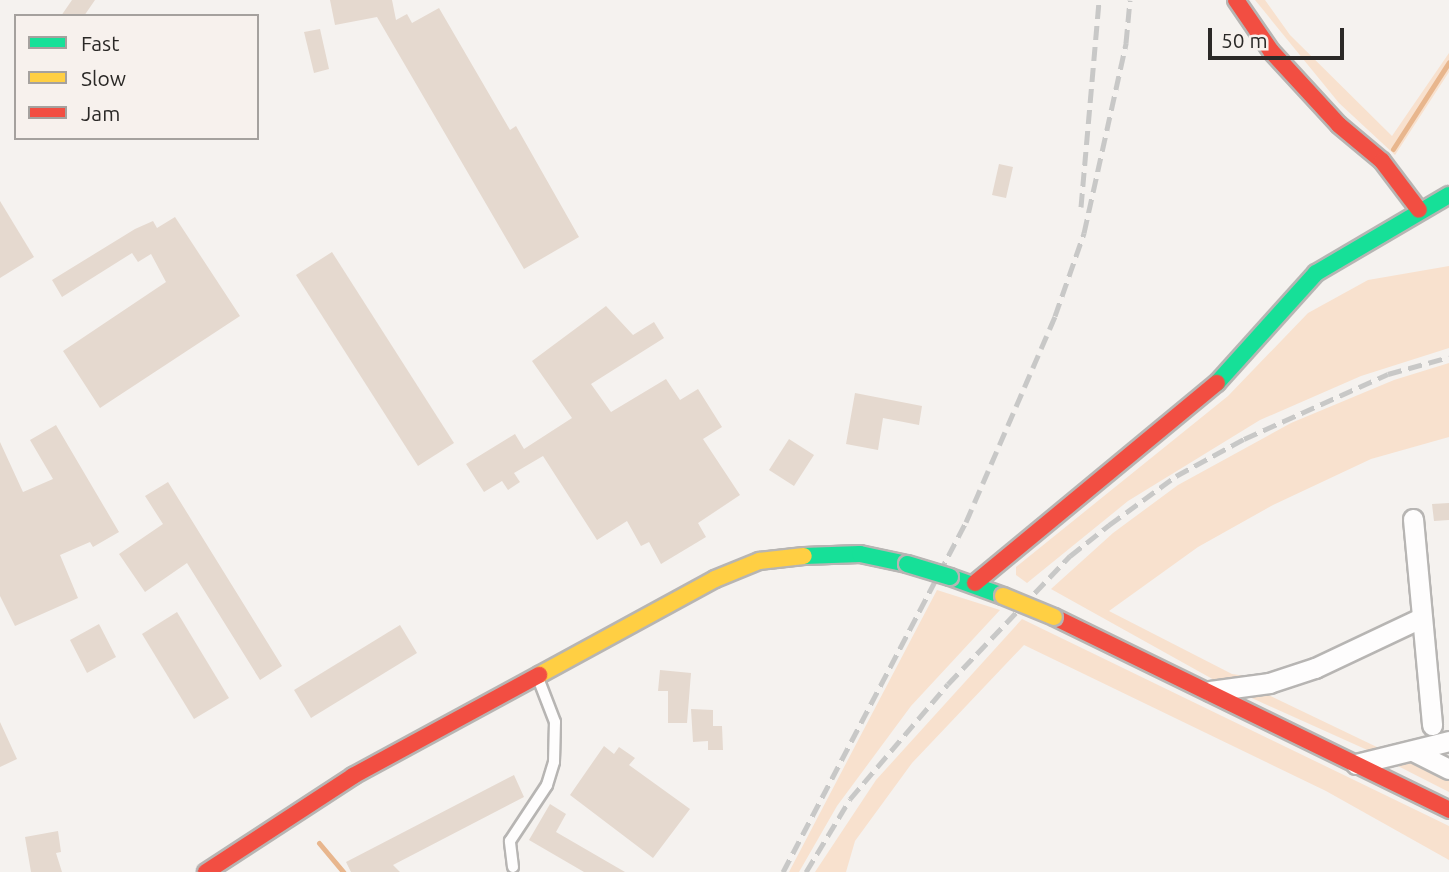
<!DOCTYPE html>
<html>
<head>
<meta charset="utf-8">
<style>
	body { margin:0 }
	#map { position:relative; width:1449px; height:872px; overflow:hidden; background:#f5f2ef; font-family:Ubuntu,sans-serif }
	div>[style] { position:absolute }
	.green>* { inset:0; background:#f8e1ce }
	.stream>* { height:5px; margin:-2.5px; padding:0 2.5px; transform-origin:2.5px; border-radius:2.5px; background:#e8b68d }
	.building>* { inset:0; background:#e5d9cf }
	.roads { filter:drop-shadow(2px 0 #b7b5b3) drop-shadow(-2px 0 #b7b5b3) drop-shadow(0 2px #b7b5b3) drop-shadow(0 -2px #b7b5b3) }
	.lane>* { height:10px; margin:-5px; padding:0 5px; transform-origin:5px; border-radius:5px; background:#fefdfd }
	.street>* { height:19px; margin:-9.5px; padding:0 9.5px; transform-origin:9.5px; border-radius:9.5px; background:#fefdfd }
	.fast>* { height:16px; margin:-8px; padding:0 8px; transform-origin:8px; border-radius:8px; background:#16e098 }
	.slow>* { height:16px; margin:-8px; padding:0 8px; transform-origin:8px; border-radius:8px; background:#ffcf43 }
	.jam>* { height:16px; margin:-8px; padding:0 8px; transform-origin:8px; border-radius:8px; background:#f24e42 }
	.rail>* { height:5px; margin-top:-2.5px; transform-origin:0; background:repeating-linear-gradient(90deg,#c8c8c7 0 14px,transparent 0 21px) }
	.bridges { filter:drop-shadow(2px 0 #b7b5b3) drop-shadow(-2px 0 #b7b5b3) drop-shadow(0 2px #b7b5b3) drop-shadow(0 -2px #b7b5b3) }
	.fast-bridge>* { height:16px; margin:-8px; padding:0 8px; transform-origin:8px; border-radius:8px; background:#16e098 }
	.slow-bridge>* { height:16px; margin:-8px; padding:0 8px; transform-origin:8px; border-radius:8px; background:#ffcf43 }
	span { translate:-50% -50%; white-space:nowrap; text-align:center; line-height:1.15; -webkit-text-stroke:6px #f7f1ed; paint-order:stroke }
	.legend { position:absolute; left:14px; top:14px; width:245px; height:126px; box-sizing:border-box; background:#f7f1ed; border:2px solid #a5a19e; margin:0; padding:9px 12px; list-style:none; font-size:21px; color:#2b2927 }
	.legend li { display:flex; align-items:center; gap:14px; height:35px }
	.legend b { width:35px; border:2px solid #a5a19e }
	.scale { position:absolute; left:1208px; top:28px; width:136px; height:32px; box-sizing:border-box; border:4px solid #2b2927; border-top:0; padding-left:9px; font-size:21px; line-height:24px; white-space:nowrap; color:#2b2927; -webkit-text-stroke:5px #f7f1ed; paint-order:stroke }
</style>
</head>
<body>
<div id="map">
	<div class="green">
		<i style="clip-path:polygon(1255px 0,1265px 0,1290px 35px,1392px 136px,1449px 53px,1449px 72px,1395px 155px,1339px 103px)"></i>
		<i style="clip-path:polygon(1449px 266px,1449px 348px,1361px 376px,1260px 420px,1128px 501px,1027px 583px,1016px 575px,1016px 567px,1228px 396px,1308px 313px,1368px 280px)"></i>
		<i style="clip-path:polygon(1449px 363px,1449px 437px,1371px 459px,1273px 505px,1198px 547px,1109px 611px,1232px 674px,1265px 679px,1216px 681px,1051px 589px,1113px 533px,1178px 485px,1291px 423px,1394px 380px)"></i>
		<i style="clip-path:polygon(937px 590px,1000px 610px,911px 706px,837px 806px,799px 872px,789px 872px)"></i>
		<i style="clip-path:polygon(1022px 619px,1449px 826px,1449px 860px,1326px 791px,1024px 645px,912px 763px,855px 841px,846px 872px,815px 872px,876px 780px)"></i>
		<i style="clip-path:polygon(1264px 693px,1381px 749px,1374px 753px,1245px 695px)"></i>
		<i style="clip-path:polygon(1414px 756px,1449px 774px,1449px 792px,1392px 763px)"></i>
	</div>
	<div class="stream">
		<i style="left:1393px;top:149px;width:103px;rotate:-57.2deg"></i>
		<i style="left:319px;top:843px;width:38px;rotate:50deg"></i>
	</div>
	<div class="building">
		<i style="clip-path:polygon(72px 0,95px 0,84px 16px,61px 16px)"></i>
		<i style="clip-path:polygon(330px 0,392px 0,396px 20px,407px 14px,412px 23px,439px 8px,510px 130px,516px 126px,579px 237px,524px 269px,377px 17px,335px 25px)"></i>
		<i style="clip-path:polygon(320px 29px,329px 69px,314px 73px,304px 32px)"></i>
		<i style="clip-path:polygon(999px 164px,1013px 167px,1006px 198px,992px 195px)"></i>
		<i style="clip-path:polygon(0 201px,34px 257px,0 278px)"></i>
		<i style="clip-path:polygon(175px 217px,240px 316px,100px 408px,63px 351px,166px 282px,151px 254px,138px 262px,132px 253px,62px 297px,52px 280px,135px 229px,153px 221px,157px 228px)"></i>
		<i style="clip-path:polygon(332px 252px,454px 443px,418px 466px,296px 275px)"></i>
		<i style="clip-path:polygon(606px 306px,633px 335px,654px 322px,664px 338px,591px 384px,611px 412px,666px 379px,680px 400px,698px 389px,722px 427px,703px 439px,740px 495px,698px 523px,706px 537px,661px 564px,649px 542px,641px 546px,627px 521px,597px 540px,543px 456px,514px 473px,520px 482px,508px 490px,502px 481px,484px 492px,466px 464px,515px 434px,524px 449px,572px 418px,532px 361px)"></i>
		<i style="clip-path:polygon(855px 393px,922px 406px,919px 425px,883px 418px,878px 450px,846px 444px)"></i>
		<i style="clip-path:polygon(56px 425px,119px 532px,93px 547px,90px 542px,60px 555px,78px 598px,15px 626px,0 596px,0 442px,23px 492px,53px 479px,30px 440px)"></i>
		<i style="clip-path:polygon(789px 439px,814px 455px,794px 486px,769px 470px)"></i>
		<i style="clip-path:polygon(168px 482px,282px 666px,260px 680px,187px 563px,145px 592px,119px 554px,163px 524px,145px 496px)"></i>
		<i style="clip-path:polygon(1449px 503px,1449px 520px,1434px 521px,1432px 504px)"></i>
		<i style="clip-path:polygon(177px 612px,229px 698px,194px 719px,142px 634px)"></i>
		<i style="clip-path:polygon(99px 624px,116px 657px,87px 673px,70px 640px)"></i>
		<i style="clip-path:polygon(400px 625px,417px 653px,311px 718px,294px 690px)"></i>
		<i style="clip-path:polygon(660px 670px,691px 673px,687px 723px,668px 723px,668px 691px,658px 691px)"></i>
		<i style="clip-path:polygon(691px 709px,713px 710px,713px 726px,722px 726px,723px 750px,708px 750px,708px 741px,693px 742px)"></i>
		<i style="clip-path:polygon(0 722px,17px 759px,0 767px)"></i>
		<i style="clip-path:polygon(604px 746px,614px 754px,619px 747px,635px 758px,629px 765px,690px 809px,653px 858px,570px 795px)"></i>
		<i style="clip-path:polygon(514px 775px,524px 797px,393px 865px,400px 872px,351px 872px,346px 862px)"></i>
		<i style="clip-path:polygon(550px 804px,566px 814px,556px 832px,625px 872px,584px 872px,529px 840px)"></i>
		<i style="clip-path:polygon(58px 831px,61px 852px,56px 853px,62px 872px,31px 872px,25px 837px)"></i>
	</div>
	<div class="roads">
		<div class="lane">
			<i style="left:513px;top:867px;width:26px;rotate:-97deg"></i>
			<i style="left:510px;top:841px;width:67px;rotate:-56.5deg"></i>
			<i style="left:547px;top:785px;width:24px;rotate:-73deg"></i>
			<i style="left:554px;top:762px;width:40px;rotate:-88.6deg"></i>
			<i style="left:555px;top:722px;width:47px;rotate:-111.1deg"></i>
		</div>
		<div class="street">
			<i style="left:1413px;top:519px;width:207px;rotate:84.7deg"></i>
			<i style="left:1210px;top:691px;width:60px;rotate:-7.7deg"></i>
			<i style="left:1269px;top:683px;width:48px;rotate:-18.1deg"></i>
			<i style="left:1315px;top:668px;width:117px;rotate:-25.3deg"></i>
			<i style="left:1413px;top:751px;width:40px;rotate:26.6deg"></i>
			<i style="left:1356px;top:764px;width:96px;rotate:-13.9deg"></i>
		</div>
		<div class="fast">
			<i style="left:1217px;top:383px;width:148px;rotate:-48deg"></i>
			<i style="left:1316px;top:273px;width:154px;rotate:-30.4deg"></i>
			<i style="left:804px;top:556px;width:56px;rotate:-2deg"></i>
			<i style="left:860px;top:554px;width:48px;rotate:12deg"></i>
			<i style="left:950px;top:577px;width:56px;rotate:19.7deg"></i>
		</div>
		<div class="slow">
			<i style="left:539px;top:675px;width:200px;rotate:-28.6deg"></i>
			<i style="left:715px;top:579px;width:48px;rotate:-22.2deg"></i>
			<i style="left:759px;top:561px;width:45px;rotate:-6.3deg"></i>
		</div>
		<div class="jam">
			<i style="left:1236px;top:0;width:62px;rotate:55.5deg"></i>
			<i style="left:1271px;top:51px;width:100px;rotate:47.4deg"></i>
			<i style="left:1339px;top:125px;width:56px;rotate:39.9deg"></i>
			<i style="left:1382px;top:161px;width:61px;rotate:52.9deg"></i>
			<i style="left:975px;top:583px;width:314px;rotate:-39.6deg"></i>
			<i style="left:1054px;top:617px;width:440px;rotate:26deg"></i>
			<i style="left:206px;top:872px;width:176px;rotate:-33.1deg"></i>
			<i style="left:353px;top:776px;width:212px;rotate:-28.5deg"></i>
		</div>
	</div>
	<div class="rail">
		<i style="left:1081px;top:207px;width:208px;rotate:-85deg"></i>
		<i style="left:783px;top:872px;width:395px;rotate:-62.4deg"></i>
		<i style="left:966px;top:522px;width:224px;rotate:-66.6deg"></i>
		<i style="left:1055px;top:316px;width:88px;rotate:-70.7deg"></i>
		<i style="left:1084px;top:233px;width:195px;rotate:-77.5deg"></i>
		<i style="left:1126px;top:43px;width:43px;rotate:-84.7deg"></i>
		<i style="left:806px;top:872px;width:85px;rotate:-58.9deg"></i>
		<i style="left:850px;top:799px;width:151px;rotate:-49.6deg"></i>
		<i style="left:948px;top:684px;width:177px;rotate:-46.4deg"></i>
		<i style="left:1070px;top:556px;width:50px;rotate:-38.5deg"></i>
		<i style="left:1109px;top:525px;width:83px;rotate:-36.2deg"></i>
		<i style="left:1176px;top:476px;width:77px;rotate:-28.6deg"></i>
		<i style="left:1244px;top:439px;width:158px;rotate:-24.3deg"></i>
		<i style="left:1388px;top:374px;width:63px;rotate:-15.6deg"></i>
	</div>
	<div class="bridges">
		<div class="fast-bridge">
			<i style="left:907px;top:564px;width:45px;rotate:16.8deg"></i>
		</div>
		<div class="slow-bridge">
			<i style="left:1003px;top:596px;width:55px;rotate:22.4deg"></i>
		</div>
	</div>
	<ul class="legend">
	<li><b style="height:9px;background:#16e098"></b>Fast</li>
	<li><b style="height:9px;background:#ffcf43"></b>Slow</li>
	<li><b style="height:9px;background:#f24e42"></b>Jam</li>
	</ul>
	<div class="scale">50 m</div>
</div>
</body>
</html>
